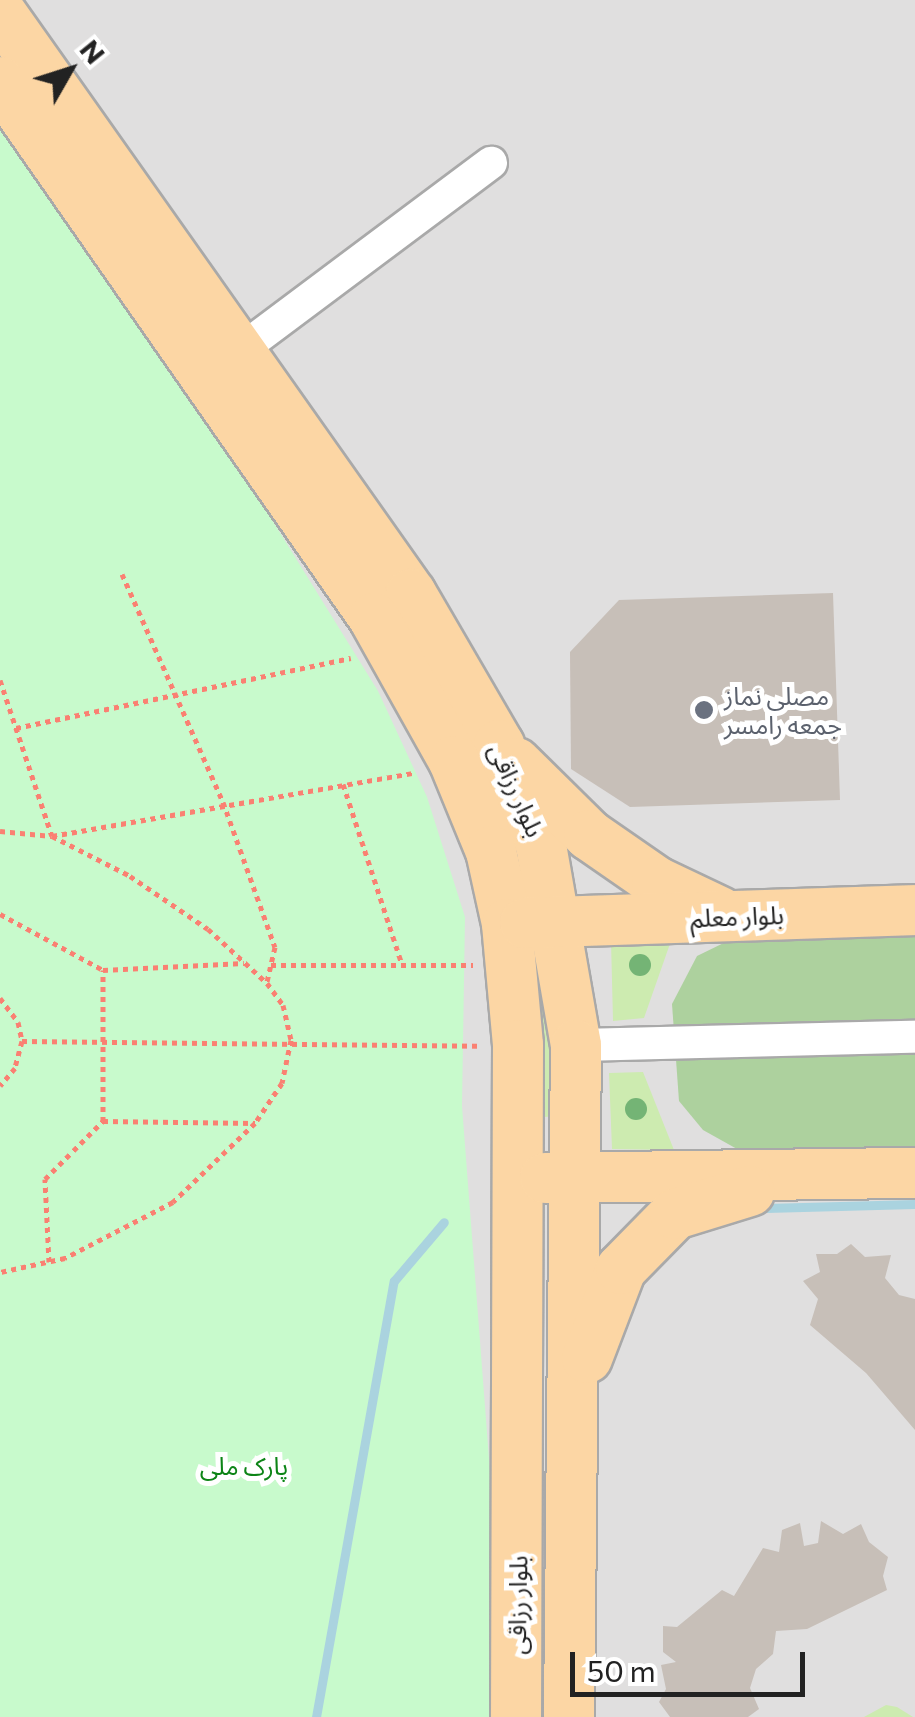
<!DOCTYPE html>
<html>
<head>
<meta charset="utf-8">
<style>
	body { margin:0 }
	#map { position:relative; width:915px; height:1717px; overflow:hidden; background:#f2efe9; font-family:Commissioner,"Noto Sans Arabic",sans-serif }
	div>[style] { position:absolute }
	.residential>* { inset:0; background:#e0dfdf }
	.grass>* { inset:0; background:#cdebb0 }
	.forest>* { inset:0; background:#add19e }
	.park>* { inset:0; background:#c8facc }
	.stream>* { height:9px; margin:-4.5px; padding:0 4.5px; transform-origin:4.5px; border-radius:4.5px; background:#aad3df }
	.building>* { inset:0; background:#c7bfb8 }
	.path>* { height:5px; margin-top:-2.5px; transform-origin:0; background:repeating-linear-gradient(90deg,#fa8072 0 5px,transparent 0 10px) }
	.roads { filter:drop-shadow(2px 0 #a9a9a9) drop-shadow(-2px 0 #a9a9a9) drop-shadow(0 2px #a9a9a9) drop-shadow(0 -2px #a9a9a9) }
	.street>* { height:32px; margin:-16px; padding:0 16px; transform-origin:16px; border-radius:16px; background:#fff }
	.primary>* { height:50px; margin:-25px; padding:0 25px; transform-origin:25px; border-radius:25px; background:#fcd6a4 }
	.trees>* { width:22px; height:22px; margin:-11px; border-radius:50%; background:#74b475 }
	.dots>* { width:28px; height:28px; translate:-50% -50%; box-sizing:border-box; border:5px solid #fff; border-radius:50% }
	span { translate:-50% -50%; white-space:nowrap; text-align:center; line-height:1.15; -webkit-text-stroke:10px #fff; paint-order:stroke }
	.worship-label { font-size:25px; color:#5b616d }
	.left { translate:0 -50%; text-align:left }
	.street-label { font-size:25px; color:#222 }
	.park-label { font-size:25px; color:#0c8416 }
	.north { position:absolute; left:20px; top:20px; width:100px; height:100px; -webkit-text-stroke:8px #fff; paint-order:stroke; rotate:51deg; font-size:28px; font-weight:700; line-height:40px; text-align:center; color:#222 }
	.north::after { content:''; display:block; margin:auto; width:35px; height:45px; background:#222; clip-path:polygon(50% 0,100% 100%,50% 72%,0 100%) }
	.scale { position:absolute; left:570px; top:1652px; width:235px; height:45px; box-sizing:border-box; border:5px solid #222; border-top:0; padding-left:12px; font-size:30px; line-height:35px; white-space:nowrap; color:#222; -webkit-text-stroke:8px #fff; paint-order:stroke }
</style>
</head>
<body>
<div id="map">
	<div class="residential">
		<i style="clip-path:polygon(0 0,915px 0,915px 1717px,0 1717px)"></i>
	</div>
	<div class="grass">
		<i style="clip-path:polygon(672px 938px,644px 1018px,613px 1021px,611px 941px)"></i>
		<i style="clip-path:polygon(548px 957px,561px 1116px,543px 1117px,530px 959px)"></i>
		<i style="clip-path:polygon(643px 1072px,674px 1150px,612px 1149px,609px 1073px)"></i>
		<i style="clip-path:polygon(886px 1705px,897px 1707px,913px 1717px,864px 1717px)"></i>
	</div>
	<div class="forest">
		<i style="clip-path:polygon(915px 931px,915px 1148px,746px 1154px,703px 1130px,679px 1101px,672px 1004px,697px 956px,736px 937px)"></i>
	</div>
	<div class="park">
		<i style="clip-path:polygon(0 126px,243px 473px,378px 691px,427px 797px,465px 917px,462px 1106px,494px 1524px,495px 1717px,0 1717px)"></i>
	</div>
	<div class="stream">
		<i style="left:766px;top:1208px;width:149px;rotate:-1.5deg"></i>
		<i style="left:316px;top:1717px;width:443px;rotate:-79.9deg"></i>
		<i style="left:394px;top:1281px;width:77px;rotate:-49.7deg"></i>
	</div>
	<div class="building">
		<i style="clip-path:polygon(833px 593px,840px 800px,630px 807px,571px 769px,570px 652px,619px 600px)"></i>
		<i style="clip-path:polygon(851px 1244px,865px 1257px,891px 1255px,885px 1278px,899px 1295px,915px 1299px,915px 1430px,866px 1373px,810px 1325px,818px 1299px,803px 1281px,820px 1272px,816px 1254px,837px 1254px)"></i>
		<i style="clip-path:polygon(821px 1521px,843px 1534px,861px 1524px,869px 1542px,888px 1557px,883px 1576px,887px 1590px,807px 1629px,776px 1631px,773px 1654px,756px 1669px,750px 1688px,759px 1709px,748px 1717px,670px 1717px,659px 1702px,666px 1689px,661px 1665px,676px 1662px,663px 1652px,663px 1626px,677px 1627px,722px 1590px,734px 1596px,763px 1548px,779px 1552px,782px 1530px,800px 1523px,804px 1546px,818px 1543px)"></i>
	</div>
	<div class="path">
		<i style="left:122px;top:574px;width:249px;rotate:66.1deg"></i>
		<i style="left:223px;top:802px;width:154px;rotate:70.3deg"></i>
		<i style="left:275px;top:947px;width:37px;rotate:103deg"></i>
		<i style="left:0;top:680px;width:164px;rotate:71.6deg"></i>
		<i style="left:52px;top:836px;width:367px;rotate:-9.9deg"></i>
		<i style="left:16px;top:728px;width:342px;rotate:-11.8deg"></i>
		<i style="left:343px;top:784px;width:190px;rotate:71.9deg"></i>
		<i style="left:0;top:831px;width:52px;rotate:5.5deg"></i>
		<i style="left:52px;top:836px;width:88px;rotate:27.1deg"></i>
		<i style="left:130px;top:876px;width:94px;rotate:34.2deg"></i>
		<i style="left:208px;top:929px;width:80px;rotate:42.5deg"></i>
		<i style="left:267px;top:983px;width:27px;rotate:54deg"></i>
		<i style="left:283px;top:1005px;width:36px;rotate:77deg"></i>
		<i style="left:291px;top:1040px;width:44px;rotate:101.8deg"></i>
		<i style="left:282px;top:1083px;width:48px;rotate:124deg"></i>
		<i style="left:255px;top:1123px;width:114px;rotate:136.1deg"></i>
		<i style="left:173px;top:1202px;width:122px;rotate:152.6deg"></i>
		<i style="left:65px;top:1258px;width:66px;rotate:167.8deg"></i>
		<i style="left:0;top:914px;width:117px;rotate:28.5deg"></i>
		<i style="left:103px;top:970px;width:141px;rotate:-2.8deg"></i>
		<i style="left:271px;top:965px;width:202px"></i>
		<i style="left:0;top:998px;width:30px;rotate:53deg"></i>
		<i style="left:18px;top:1022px;width:19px;rotate:78deg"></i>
		<i style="left:22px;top:1041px;width:28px;rotate:105deg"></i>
		<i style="left:15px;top:1068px;width:23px;rotate:130deg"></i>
		<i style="left:22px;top:1041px;width:456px;rotate:0.6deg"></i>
		<i style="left:103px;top:1121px;width:152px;rotate:0.8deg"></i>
		<i style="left:49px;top:1262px;width:83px;rotate:-92.8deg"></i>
		<i style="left:45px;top:1179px;width:82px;rotate:-45deg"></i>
		<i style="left:103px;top:1121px;width:151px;rotate:-90deg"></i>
	</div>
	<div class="roads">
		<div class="street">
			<i style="left:242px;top:349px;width:311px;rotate:-36.8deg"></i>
			<i style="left:576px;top:1045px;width:339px;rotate:-1.4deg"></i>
		</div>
		<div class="primary">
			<i style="left:0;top:12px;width:712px;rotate:54.77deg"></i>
			<i style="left:411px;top:594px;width:175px;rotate:59.8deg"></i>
			<i style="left:499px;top:745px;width:108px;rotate:67.2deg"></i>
			<i style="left:541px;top:845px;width:203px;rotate:80.1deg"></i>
			<i style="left:576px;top:1045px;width:672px;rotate:90.6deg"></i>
			<i style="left:0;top:82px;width:654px;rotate:55.09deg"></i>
			<i style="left:374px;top:618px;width:164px;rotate:60.8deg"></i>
			<i style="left:454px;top:761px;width:97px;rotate:67.7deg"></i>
			<i style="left:491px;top:851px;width:75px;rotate:77.6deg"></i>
			<i style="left:507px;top:924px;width:121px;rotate:84.8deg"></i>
			<i style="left:518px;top:1045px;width:672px;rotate:90.17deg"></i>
			<i style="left:516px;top:763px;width:103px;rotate:44.6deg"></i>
			<i style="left:589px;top:835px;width:83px;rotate:34.7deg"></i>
			<i style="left:657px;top:882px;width:70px;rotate:25.5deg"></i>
			<i style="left:525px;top:923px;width:390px;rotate:-1.9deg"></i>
			<i style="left:545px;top:1178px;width:370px;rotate:-0.8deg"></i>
			<i style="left:587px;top:1358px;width:95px;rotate:-69.1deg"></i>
			<i style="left:621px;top:1269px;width:77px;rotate:-45.5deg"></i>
			<i style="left:675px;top:1214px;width:78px;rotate:-17deg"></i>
		</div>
	</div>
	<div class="trees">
		<i style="left:640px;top:965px"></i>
		<i style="left:636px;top:1109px"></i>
	</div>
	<div class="dots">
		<i style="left:704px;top:710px;background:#6b7280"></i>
	</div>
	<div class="worship-label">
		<span class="left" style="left:724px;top:710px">مصلی نماز<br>جمعه رامسر</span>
	</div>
	<div class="street-label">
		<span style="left:517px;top:790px;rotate:66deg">بلوار رزاقی</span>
		<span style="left:737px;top:916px;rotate:-2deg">بلوار معلم</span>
		<span style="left:517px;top:1605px;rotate:-89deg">بلوار رزاقی</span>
	</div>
	<div class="park-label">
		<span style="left:244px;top:1465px">پارک ملی</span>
	</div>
	<div class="north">N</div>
	<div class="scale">50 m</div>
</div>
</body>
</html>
